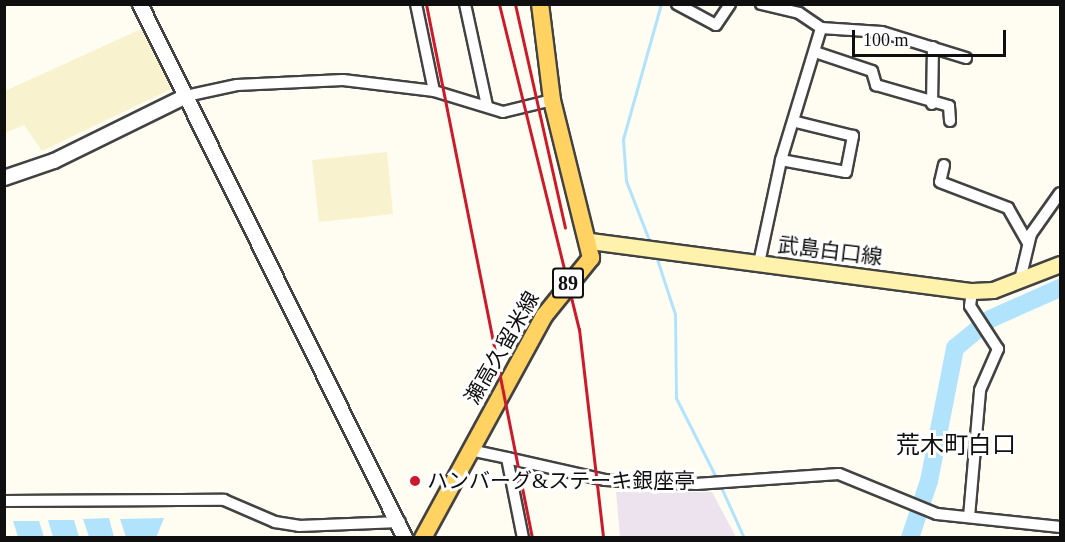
<!DOCTYPE html>
<html>
<head>
<meta charset="utf-8">
<style>
	body { margin:0 }
	#map { position:relative; width:1065px; height:542px; overflow:hidden; background:#fffcf2; font-family:"Times New Roman","Noto Sans JP",serif }
	div>[style] { position:absolute }
	.industrial>* { inset:0; background:#ede3ee }
	.farmland>* { inset:0; background:#f8f3ce }
	.water>* { inset:0; background:#b1e3fc }
	.stream>* { height:3px; margin:-1.5px; padding:0 1.5px; transform-origin:1.5px; border-radius:1.5px; background:#b1e3fc }
	.river>* { height:18px; margin:-9px; padding:0 9px; transform-origin:9px; border-radius:9px; background:#b1e3fc }
	.roads { filter:drop-shadow(2px 0 #424242) drop-shadow(-2px 0 #424242) drop-shadow(0 2px #424242) drop-shadow(0 -2px #424242) }
	.minor>* { height:10px; margin:-5px; padding:0 5px; transform-origin:5px; border-radius:5px; background:#fff }
	.tertiary>* { height:14px; margin:-7px; padding:0 7px; transform-origin:7px; border-radius:7px; background:#fff }
	.secondary>* { height:15px; margin:-7.5px; padding:0 7.5px; transform-origin:7.5px; border-radius:7.5px; background:#fff2ad }
	.primary>* { height:16px; margin:-8px; padding:0 8px; transform-origin:8px; border-radius:8px; background:#ffd262 }
	.rail>* { height:3px; margin:-1.5px; padding:0 1.5px; transform-origin:1.5px; border-radius:1.5px; background:#cd1a2a }
	.dots>* { width:16px; height:16px; translate:-50% -50%; box-sizing:border-box; border:3px solid #fff; border-radius:50% }
	span { translate:-50% -50%; white-space:nowrap; text-align:center; line-height:1.15; -webkit-text-stroke:6px #fff; paint-order:stroke }
	.shield-label span { padding:2px 4px; background:#fff; border:2px solid; border-radius:4px; -webkit-text-stroke-width:0 }
	.shield-label { font-size:20px; color:#0f0f0f; font-weight:700 }
	.street-label { font-size:21px; color:#0f0f0f }
	.poi-label { font-size:21px; color:#0f0f0f }
	.left { translate:0 -50%; text-align:left }
	.quarter-label { font-size:24px; color:#0f0f0f }
	.frame { position:absolute; inset:0; border:6px solid #0f0f0f; pointer-events:none }
	.scale { position:absolute; left:852px; top:30px; width:154px; height:27px; box-sizing:border-box; border:3px solid #0f0f0f; border-top:0; padding-left:8px; font-size:18px; line-height:21px; white-space:nowrap; color:#0f0f0f; -webkit-text-stroke:4px #fff; paint-order:stroke }
</style>
</head>
<body>
<div id="map">
	<div class="industrial">
		<i style="clip-path:polygon(616px 492px,712px 492px,736px 537px,620px 537px)"></i>
	</div>
	<div class="farmland">
		<i style="clip-path:polygon(141px 29px,171px 89px,42px 151px,24px 125px,5px 133px,5px 91px)"></i>
		<i style="clip-path:polygon(387px 152px,393px 214px,319px 222px,312px 160px)"></i>
	</div>
	<div class="water">
		<i style="clip-path:polygon(109px 518px,114px 537px,89px 537px,83px 519px)"></i>
		<i style="clip-path:polygon(164px 518px,156px 538px,126px 537px,120px 519px)"></i>
		<i style="clip-path:polygon(48px 520px,74px 520px,79px 537px,53px 537px)"></i>
		<i style="clip-path:polygon(13px 521px,39px 521px,44px 537px,18px 537px)"></i>
	</div>
	<div class="stream">
		<i style="left:651px;top:245px;width:69px;rotate:-111.3deg"></i>
		<i style="left:626px;top:181px;width:42px;rotate:-94.1deg"></i>
		<i style="left:623px;top:139px;width:140px;rotate:-74.3deg"></i>
		<i style="left:656px;top:256px;width:61px;rotate:71.9deg"></i>
		<i style="left:675px;top:314px;width:84px;rotate:89.3deg"></i>
		<i style="left:676px;top:398px;width:91px;rotate:63.2deg"></i>
		<i style="left:720px;top:485px;width:58px;rotate:65.6deg"></i>
	</div>
	<div class="river">
		<i style="left:910px;top:538px;width:60px;rotate:-71.6deg"></i>
		<i style="left:929px;top:481px;width:136px;rotate:-78.9deg"></i>
		<i style="left:955px;top:348px;width:45px;rotate:-39.6deg"></i>
		<i style="left:990px;top:319px;width:77px;rotate:-23.9deg"></i>
	</div>
	<div class="roads">
		<div class="minor">
			<i style="left:416px;top:4px;width:89px;rotate:78.3deg"></i>
			<i style="left:465px;top:4px;width:104px;rotate:77.8deg"></i>
			<i style="left:677px;top:4px;width:44px;rotate:28.3deg"></i>
			<i style="left:716px;top:25px;width:25px;rotate:-56deg"></i>
			<i style="left:761px;top:4px;width:39px;rotate:13deg"></i>
			<i style="left:799px;top:13px;width:27px;rotate:34deg"></i>
			<i style="left:821px;top:28px;width:61px;rotate:3.8deg"></i>
			<i style="left:882px;top:32px;width:88px;rotate:17.2deg"></i>
			<i style="left:815px;top:52px;width:60px;rotate:18.4deg"></i>
			<i style="left:872px;top:71px;width:15px;rotate:74deg"></i>
			<i style="left:876px;top:85px;width:76px;rotate:16deg"></i>
			<i style="left:949px;top:106px;width:15px;rotate:86deg"></i>
			<i style="left:186px;top:96px;width:52px;rotate:-12.2deg"></i>
			<i style="left:237px;top:85px;width:106px;rotate:-2.7deg"></i>
			<i style="left:343px;top:80px;width:92px;rotate:6.9deg"></i>
			<i style="left:434px;top:91px;width:72px;rotate:16.9deg"></i>
			<i style="left:503px;top:112px;width:50px;rotate:-13.8deg"></i>
			<i style="left:932px;top:104px;width:57px;rotate:-89deg"></i>
			<i style="left:781px;top:160px;width:66px;rotate:10.5deg"></i>
			<i style="left:846px;top:172px;width:37px;rotate:-79deg"></i>
			<i style="left:853px;top:136px;width:59px;rotate:-166.2deg"></i>
			<i style="left:944px;top:165px;width:17px;rotate:103deg"></i>
			<i style="left:940px;top:182px;width:73px;rotate:20.9deg"></i>
			<i style="left:1008px;top:208px;width:40px;rotate:60.3deg"></i>
			<i style="left:759px;top:263px;width:105px;rotate:-77.9deg"></i>
			<i style="left:781px;top:160px;width:138px;rotate:-73.1deg"></i>
			<i style="left:1020px;top:280px;width:47px;rotate:-76.6deg"></i>
			<i style="left:1031px;top:234px;width:50px;rotate:-54.7deg"></i>
			<i style="left:470px;top:450px;width:38px;rotate:12deg"></i>
			<i style="left:507px;top:458px;width:82px;rotate:78.7deg"></i>
			<i style="left:507px;top:458px;width:100px;rotate:12.7deg"></i>
			<i style="left:605px;top:480px;width:91px;rotate:2.5deg"></i>
			<i style="left:696px;top:484px;width:143px;rotate:-4deg"></i>
			<i style="left:839px;top:474px;width:106px;rotate:22.2deg"></i>
			<i style="left:937px;top:514px;width:124px;rotate:6deg"></i>
			<i style="left:4px;top:501px;width:220px;rotate:-0.3deg"></i>
			<i style="left:224px;top:500px;width:56px;rotate:23.3deg"></i>
			<i style="left:275px;top:522px;width:24px;rotate:9deg"></i>
			<i style="left:299px;top:526px;width:101px;rotate:-2.3deg"></i>
			<i style="left:969px;top:517px;width:127px;rotate:-85deg"></i>
			<i style="left:980px;top:390px;width:45px;rotate:-66.3deg"></i>
			<i style="left:998px;top:349px;width:51px;rotate:-123.1deg"></i>
			<i style="left:970px;top:306px;width:15px;rotate:-82deg"></i>
		</div>
		<div class="tertiary">
			<i style="left:140px;top:4px;width:596px;rotate:63.61deg"></i>
			<i style="left:4px;top:178px;width:53px;rotate:-18.8deg"></i>
			<i style="left:54px;top:161px;width:147px;rotate:-26.2deg"></i>
		</div>
		<div class="secondary">
			<i style="left:590px;top:241px;width:385px;rotate:7.5deg"></i>
			<i style="left:972px;top:291px;width:21px;rotate:-3deg"></i>
			<i style="left:993px;top:290px;width:72px;rotate:-21.2deg"></i>
		</div>
		<div class="primary">
			<i style="left:423px;top:538px;width:253px;rotate:-61.4deg"></i>
			<i style="left:544px;top:316px;width:75px;rotate:-51deg"></i>
			<i style="left:591px;top:258px;width:163px;rotate:-103.9deg"></i>
			<i style="left:552px;top:100px;width:97px;rotate:-97.1deg"></i>
		</div>
	</div>
	<div class="rail">
		<i style="left:426px;top:4px;width:544px;rotate:78.77deg"></i>
		<i style="left:499px;top:4px;width:335px;rotate:76.2deg"></i>
		<i style="left:579px;top:329px;width:210px;rotate:83.4deg"></i>
		<i style="left:515px;top:4px;width:229px;rotate:77.4deg"></i>
	</div>
	<div class="dots">
		<i style="left:415px;top:481px;background:#cd1a2a"></i>
	</div>
	<div class="shield-label">
		<span style="left:568px;top:283px">89</span>
	</div>
	<div class="street-label">
		<span style="left:830px;top:251px;rotate:7deg">武島白口線</span>
		<span style="left:502px;top:348px;rotate:-60deg">瀬高久留米線</span>
	</div>
	<div class="poi-label">
		<span class="left" style="left:427px;top:481px">ハンバーグ&amp;ステーキ銀座亭</span>
	</div>
	<div class="quarter-label">
		<span style="left:956px;top:446px">荒木町白口</span>
	</div>
	<div class="frame"></div>
	<div class="scale">100 m</div>
</div>
</body>
</html>
